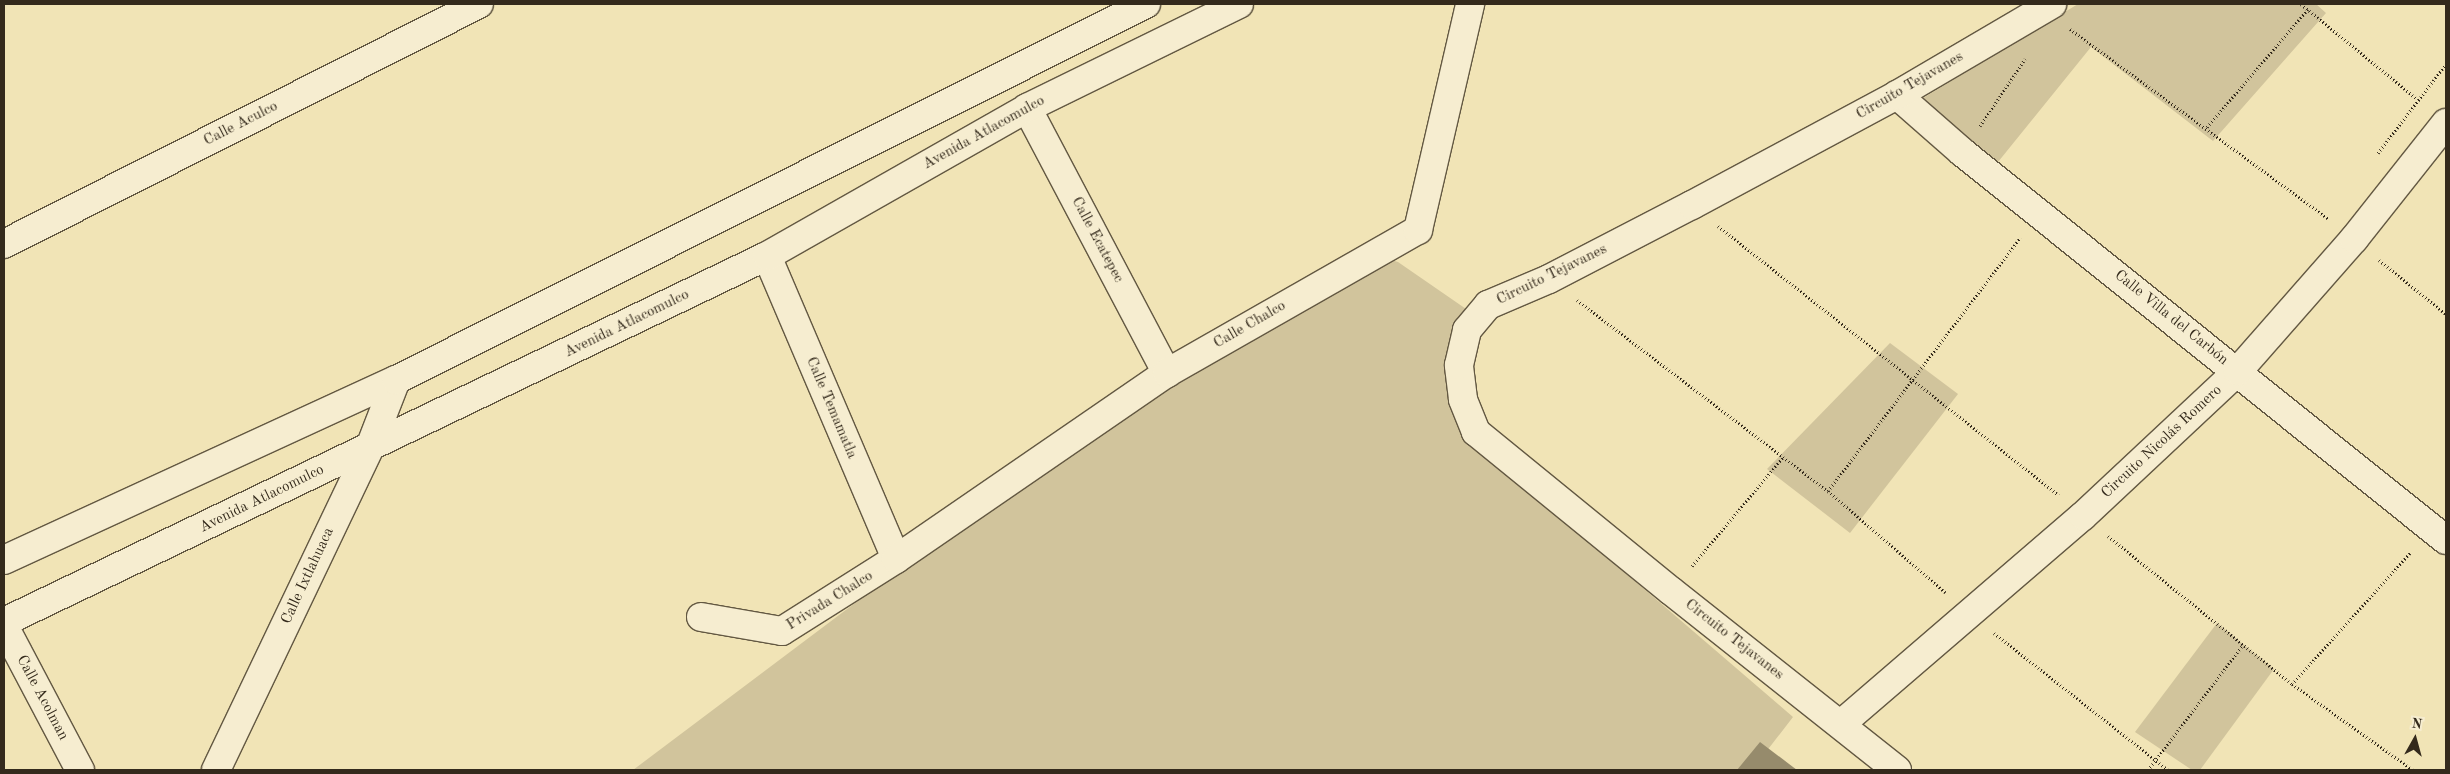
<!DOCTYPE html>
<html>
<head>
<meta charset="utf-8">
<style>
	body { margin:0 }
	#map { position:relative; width:2450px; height:774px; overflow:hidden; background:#f1e4b6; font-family:"Old Standard TT",serif }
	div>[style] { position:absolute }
	.green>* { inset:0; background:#d1c49c }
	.building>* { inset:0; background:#968b6c }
	.path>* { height:3px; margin-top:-1.5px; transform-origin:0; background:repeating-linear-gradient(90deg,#342a1c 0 1px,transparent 0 3.5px) }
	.roads { filter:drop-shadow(1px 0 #635842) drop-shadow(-1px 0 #635842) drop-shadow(0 1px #635842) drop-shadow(0 -1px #635842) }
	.street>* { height:28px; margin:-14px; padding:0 14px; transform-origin:14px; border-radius:14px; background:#f6edd0 }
	.secondary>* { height:28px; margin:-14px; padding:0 14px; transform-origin:14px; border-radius:14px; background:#f6edd0 }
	span { translate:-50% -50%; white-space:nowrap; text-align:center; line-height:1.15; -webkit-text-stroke:4px #f6edd0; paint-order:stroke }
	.street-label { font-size:15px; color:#342a1c }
	.frame { position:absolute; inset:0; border:5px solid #342a1c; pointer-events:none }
	.north { position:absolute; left:2390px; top:714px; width:50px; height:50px; -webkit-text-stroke:4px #f6edd0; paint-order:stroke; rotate:7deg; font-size:14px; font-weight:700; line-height:20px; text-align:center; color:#342a1c }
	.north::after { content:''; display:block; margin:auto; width:18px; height:22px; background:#342a1c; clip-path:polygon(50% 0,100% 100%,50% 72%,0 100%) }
</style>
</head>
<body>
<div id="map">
	<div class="green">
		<i style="clip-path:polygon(2078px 4px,2316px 4px,2326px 13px,2213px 141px,2091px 47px,1998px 162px,1920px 100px)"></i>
		<i style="clip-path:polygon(1378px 256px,1398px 262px,1469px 311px,1466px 436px,1793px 717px,1752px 770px,633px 770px,899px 570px,1173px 378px)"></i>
		<i style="clip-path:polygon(1890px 343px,1958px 394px,1850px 533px,1767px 469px)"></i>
		<i style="clip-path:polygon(2217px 623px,2274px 669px,2200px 770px,2192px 770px,2135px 732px)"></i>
	</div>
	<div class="building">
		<i style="clip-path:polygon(1760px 742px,1797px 770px,1737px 770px)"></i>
	</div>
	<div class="path">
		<i style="left:2301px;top:4px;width:150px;rotate:39.3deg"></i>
		<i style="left:2070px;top:29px;width:321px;rotate:36.3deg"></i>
		<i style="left:1980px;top:126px;width:81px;rotate:-56.1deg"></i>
		<i style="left:2207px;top:127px;width:155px;rotate:-49.4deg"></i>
		<i style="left:2378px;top:153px;width:112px;rotate:-52.6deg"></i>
		<i style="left:1718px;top:226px;width:434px;rotate:38.3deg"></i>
		<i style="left:2379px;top:260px;width:86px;rotate:38.9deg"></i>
		<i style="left:1577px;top:300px;width:315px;rotate:37.3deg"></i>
		<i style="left:1828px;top:491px;width:318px;rotate:-52.8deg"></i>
		<i style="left:1828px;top:491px;width:155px;rotate:40.8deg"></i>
		<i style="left:2108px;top:536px;width:236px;rotate:38.8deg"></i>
		<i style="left:2292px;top:684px;width:178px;rotate:-48deg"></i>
		<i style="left:1692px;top:566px;width:142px;rotate:-50.1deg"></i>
		<i style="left:1994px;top:633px;width:221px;rotate:38.2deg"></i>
		<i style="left:2292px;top:684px;width:148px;rotate:35.4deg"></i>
		<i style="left:2148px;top:770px;width:157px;rotate:-52.8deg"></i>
	</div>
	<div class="roads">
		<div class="street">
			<i style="left:1897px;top:95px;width:86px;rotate:41.2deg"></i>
			<i style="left:1962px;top:152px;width:620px;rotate:38.72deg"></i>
			<i style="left:1027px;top:108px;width:300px;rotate:62.2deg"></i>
			<i style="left:4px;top:244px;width:532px;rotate:-26.81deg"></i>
			<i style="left:767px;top:256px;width:329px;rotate:66.9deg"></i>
			<i style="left:701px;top:617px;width:82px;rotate:9.8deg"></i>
			<i style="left:782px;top:631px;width:135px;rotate:-32.3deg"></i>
			<i style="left:896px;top:559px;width:329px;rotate:-34.5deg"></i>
			<i style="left:1167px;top:373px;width:289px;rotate:-29.7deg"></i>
			<i style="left:1418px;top:230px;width:232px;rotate:-77deg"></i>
			<i style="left:4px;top:626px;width:163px;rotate:62.2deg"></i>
			<i style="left:1841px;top:724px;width:319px;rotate:-40.7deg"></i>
			<i style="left:2083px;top:516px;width:212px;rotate:-43.1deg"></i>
			<i style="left:2238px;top:371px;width:176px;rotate:-48.7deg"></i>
			<i style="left:2354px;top:239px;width:148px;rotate:-51.6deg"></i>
			<i style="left:216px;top:770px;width:358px;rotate:-64.5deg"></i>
			<i style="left:370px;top:447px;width:72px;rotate:-68.8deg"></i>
			<i style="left:1897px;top:770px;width:288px;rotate:-141.6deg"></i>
			<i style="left:1671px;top:591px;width:252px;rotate:-140.8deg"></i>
			<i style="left:1476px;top:432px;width:35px;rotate:-112deg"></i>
			<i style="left:1463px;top:399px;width:34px;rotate:-97deg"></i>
			<i style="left:1459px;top:365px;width:36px;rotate:-77deg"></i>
			<i style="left:1467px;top:330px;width:33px;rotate:-50deg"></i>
			<i style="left:1488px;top:305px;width:66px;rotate:-23.1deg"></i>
			<i style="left:1549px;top:279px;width:161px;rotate:-27.4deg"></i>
			<i style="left:1692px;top:205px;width:233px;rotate:-28.2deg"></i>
			<i style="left:1897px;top:95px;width:180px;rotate:-30.4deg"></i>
		</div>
		<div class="secondary">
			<i style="left:4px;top:560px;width:431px;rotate:-24.7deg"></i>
			<i style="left:396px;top:380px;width:839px;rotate:-26.63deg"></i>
			<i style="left:4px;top:622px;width:846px;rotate:-25.63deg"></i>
			<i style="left:767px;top:256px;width:299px;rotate:-29.6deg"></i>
			<i style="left:1027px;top:108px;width:236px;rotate:-26.1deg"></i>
		</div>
	</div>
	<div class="street-label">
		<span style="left:1910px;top:86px;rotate:-30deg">Circuito Tejavanes</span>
		<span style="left:241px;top:124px;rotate:-27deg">Calle Aculco</span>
		<span style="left:984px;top:133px;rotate:-29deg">Avenida Atlacomulco</span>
		<span style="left:1097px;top:240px;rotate:62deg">Calle Ecatepec</span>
		<span style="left:1552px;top:275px;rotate:-26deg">Circuito Tejavanes</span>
		<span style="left:2171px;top:318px;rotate:39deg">Calle Villa del Carbón</span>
		<span style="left:627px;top:324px;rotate:-26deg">Avenida Atlacomulco</span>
		<span style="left:1250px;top:325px;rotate:-30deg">Calle Chalco</span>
		<span style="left:831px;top:408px;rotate:67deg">Calle Temamatla</span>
		<span style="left:2162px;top:442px;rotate:-43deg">Circuito Nicolás Romero</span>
		<span style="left:262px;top:499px;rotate:-26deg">Avenida Atlacomulco</span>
		<span style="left:308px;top:576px;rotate:-65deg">Calle Ixtlahuaca</span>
		<span style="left:830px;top:601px;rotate:-32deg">Privada Chalco</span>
		<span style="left:1734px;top:640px;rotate:38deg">Circuito Tejavanes</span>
		<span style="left:42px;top:698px;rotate:62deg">Calle Acolman</span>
	</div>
	<div class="frame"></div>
	<div class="north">N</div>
</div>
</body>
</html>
